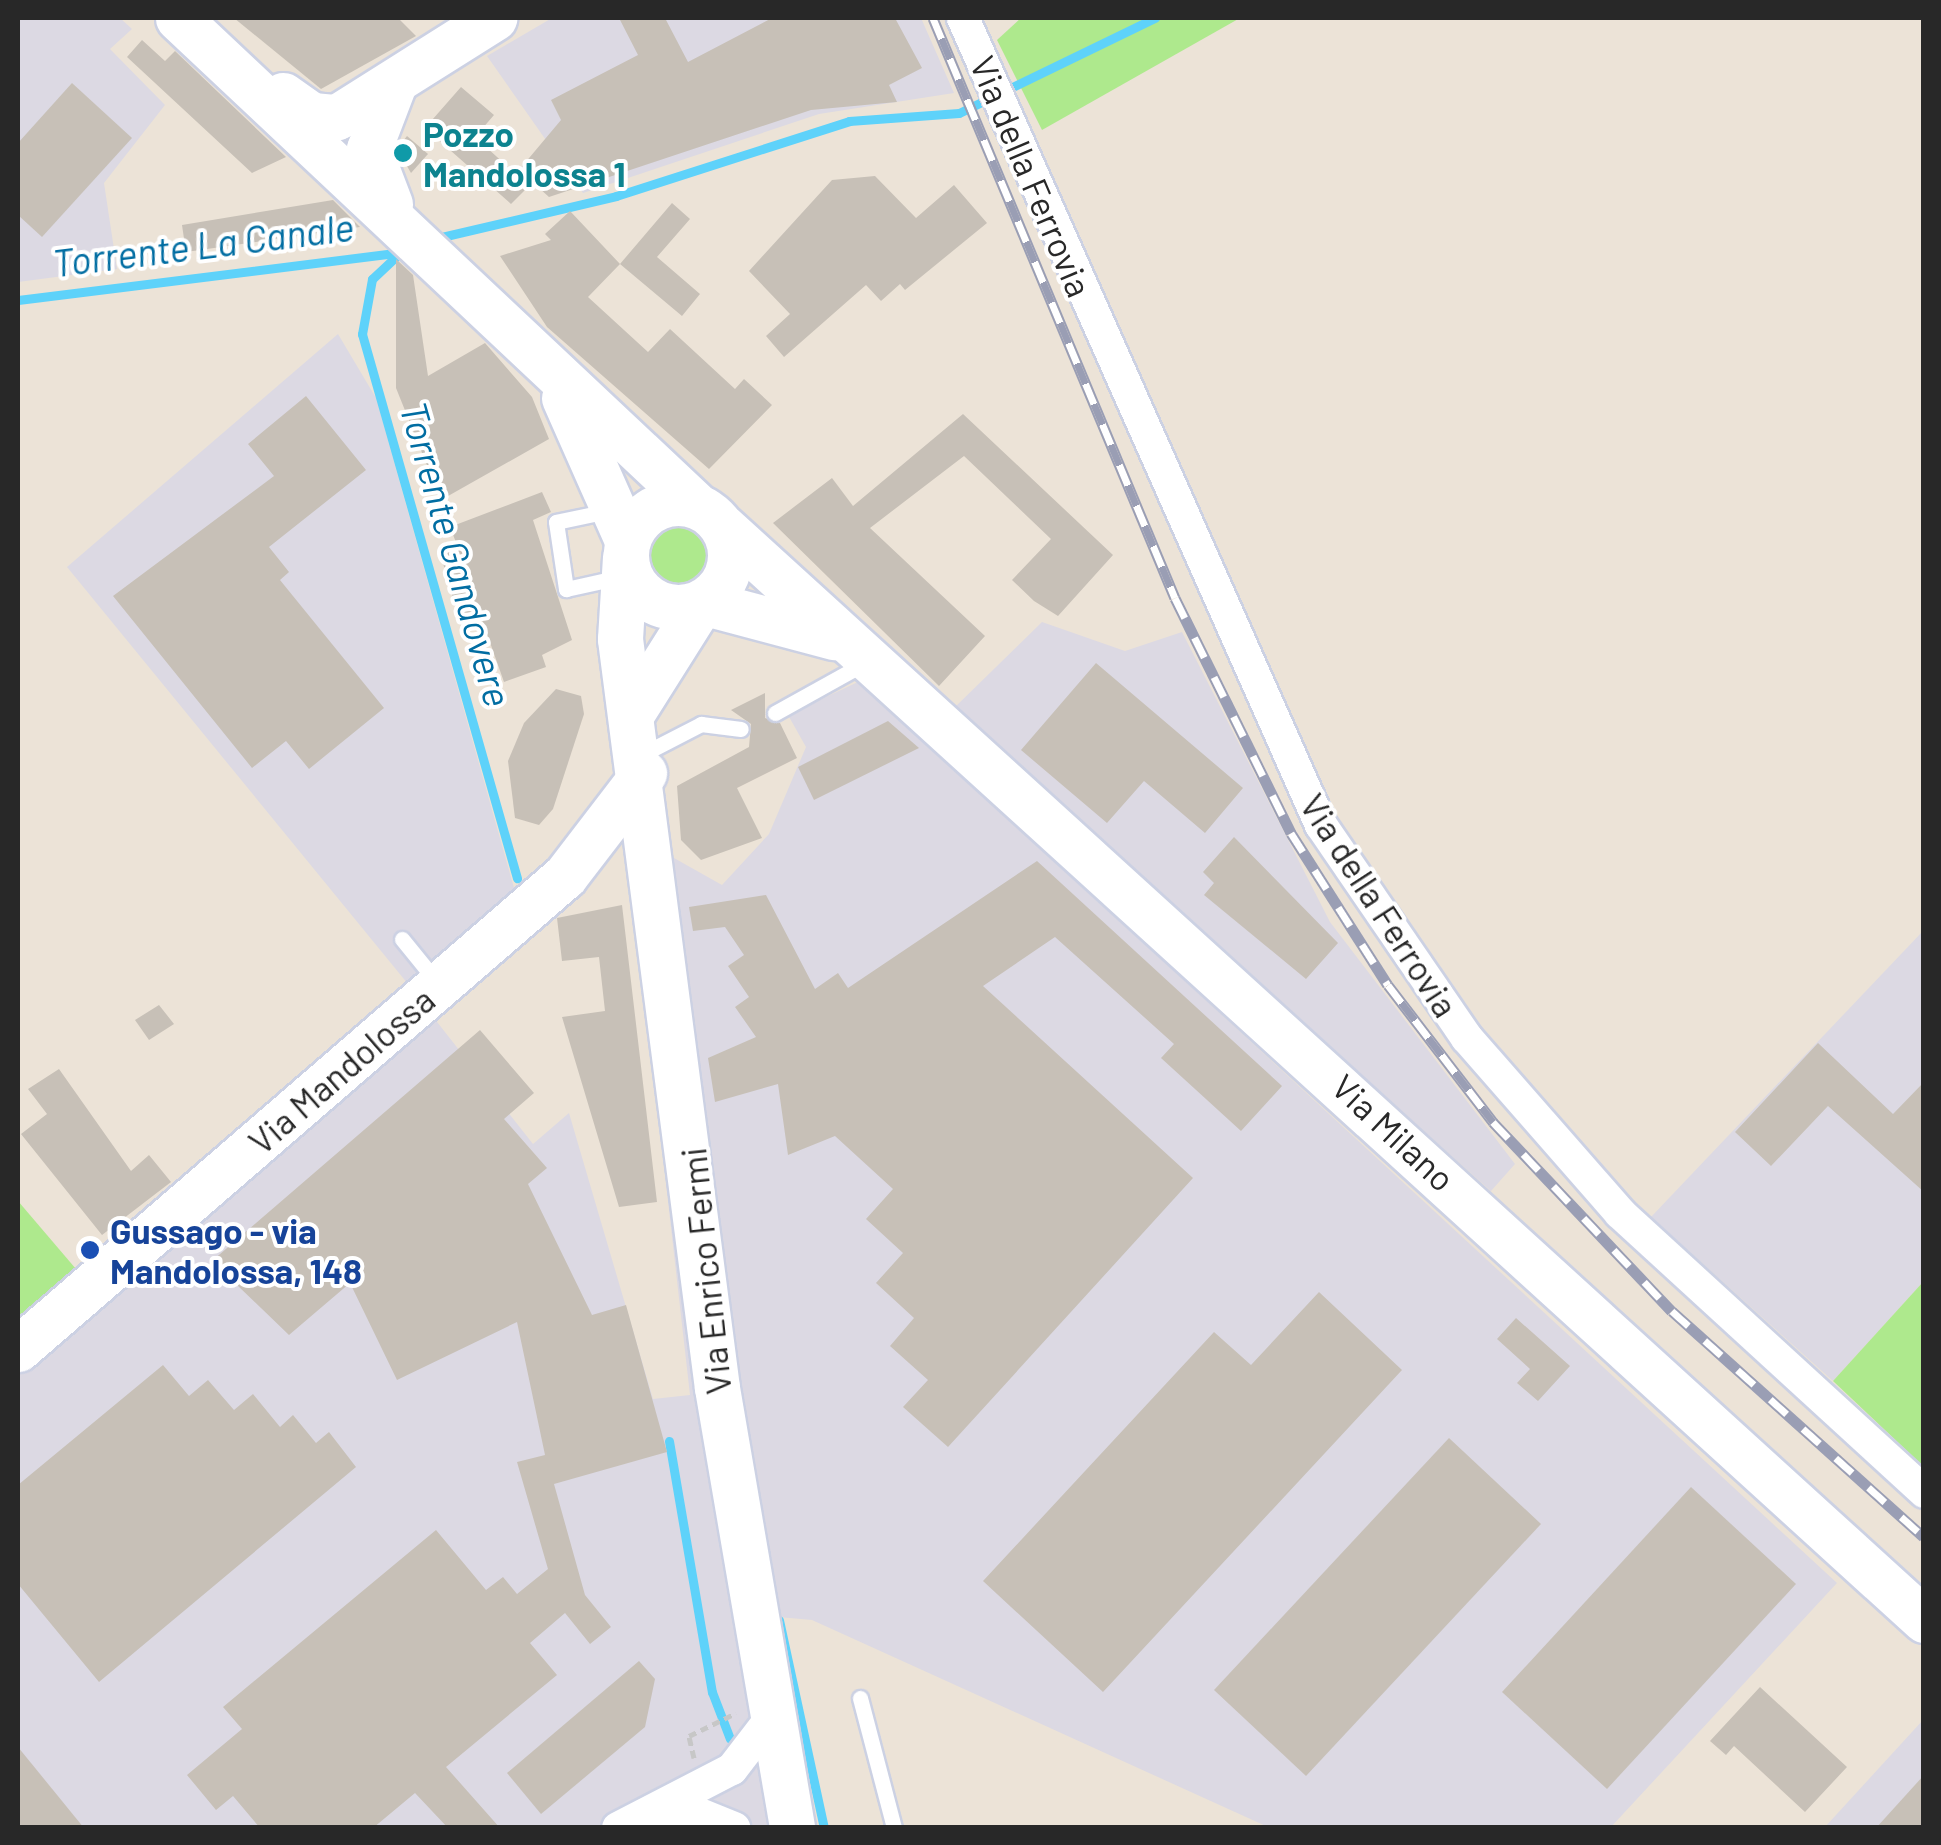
<!DOCTYPE html>
<html>
<head>
<meta charset="utf-8">
<style>
	body { margin:0 }
	#map { position:relative; width:1941px; height:1845px; overflow:hidden; background:#ece3d7; font-family:Barlow,sans-serif }
	div>[style] { position:absolute }
	.industrial>* { inset:0; background:#dcd9e3 }
	.green>* { inset:0; background:#aee98d }
	.round { border-radius:50% }
	.stream>* { height:9px; margin:-4.5px; padding:0 4.5px; transform-origin:4.5px; border-radius:4.5px; background:#5ed2fa }
	.building>* { inset:0; background:#c7c0b7 }
	.path>* { height:5px; margin-top:-2.5px; transform-origin:0; background:repeating-linear-gradient(90deg,#c7c7c7 0 8px,transparent 0 13px) }
	.roads { filter:drop-shadow(2px 0 #ccd1e3) drop-shadow(-2px 0 #ccd1e3) drop-shadow(0 2px #ccd1e3) drop-shadow(0 -2px #ccd1e3) }
	.lane>* { height:15px; margin:-7.5px; padding:0 7.5px; transform-origin:7.5px; border-radius:7.5px; background:#fff }
	.street>* { height:32px; margin:-16px; padding:0 16px; transform-origin:16px; border-radius:16px; background:#fff }
	.secondary>* { height:45px; margin:-22.5px; padding:0 22.5px; transform-origin:22.5px; border-radius:22.5px; background:#fff }
	.secondary>.ring { margin:-22.5px; padding:0; box-sizing:content-box; background:none; border:45px solid #fff; border-radius:50% }
	.rail>* { height:11px; margin-top:-5.5px; transform-origin:0; background:repeating-linear-gradient(90deg,#fff 0 22px,#9a9eb4 0 44px); box-sizing:border-box; border-block:2px solid #9a9eb4 }
	.dots>* { width:28px; height:28px; translate:-50% -50%; box-sizing:border-box; border:5px solid #fff; border-radius:50% }
	span { translate:-50% -50%; white-space:nowrap; text-align:center; line-height:1.15; -webkit-text-stroke:8px #fff; paint-order:stroke }
	.culture-label { font-size:35px; color:#0d838f; font-weight:700 }
	.left { translate:0 -50%; text-align:left }
	.street-label { font-size:35px; color:#282828 }
	.transit-label { font-size:35px; color:#164399; font-weight:700 }
	.water-label { font-size:38px; color:#016da2; font-style:italic }
	.frame { position:absolute; inset:0; border:20px solid #282828; pointer-events:none }
</style>
</head>
<body>
<div id="map">
	<div class="industrial">
		<i style="clip-path:polygon(18px 18px,120px 18px,132px 29px,110px 49px,165px 105px,104px 183px,117px 269px,18px 282px)"></i>
		<i style="clip-path:polygon(552px 18px,921px 18px,954px 93px,819px 114px,583px 193px,487px 56px)"></i>
		<i style="clip-path:polygon(338px 334px,376px 398px,514px 888px,408px 985px,533px 1144px,569px 1113px,653px 1399px,690px 1395px,626px 831px,722px 885px,769px 834px,806px 747px,788px 715px,860px 681px,1837px 1583px,1611px 1827px,1268px 1827px,812px 1620px,744px 1614px,789px 1827px,18px 1828px,18px 1370px,408px 984px,67px 567px)"></i>
		<i style="clip-path:polygon(1042px 622px,1125px 651px,1182px 632px,1330px 922px,1515px 1164px,1491px 1191px,952px 710px)"></i>
		<i style="clip-path:polygon(1923px 931px,1923px 1282px,1833px 1381px,1651px 1217px)"></i>
		<i style="clip-path:polygon(1923px 1720px,1923px 1827px,1825px 1827px)"></i>
	</div>
	<div class="green">
		<i style="clip-path:polygon(1021px 18px,1240px 18px,1042px 130px,997px 40px)"></i>
		<i class="round" style="left:644px;top:521px;width:68px;height:68px"></i>
		<i style="clip-path:polygon(18px 1201px,76px 1269px,18px 1317px)"></i>
		<i style="clip-path:polygon(1923px 1282px,1923px 1466px,1833px 1381px)"></i>
	</div>
	<div class="stream">
		<i style="left:433px;top:239px;width:188px;rotate:-13.2deg"></i>
		<i style="left:616px;top:196px;width:245px;rotate:-17.8deg"></i>
		<i style="left:849px;top:121px;width:110px;rotate:-4.2deg"></i>
		<i style="left:959px;top:113px;width:218px;rotate:-25.9deg"></i>
		<i style="left:404px;top:249px;width:44px;rotate:136.8deg"></i>
		<i style="left:372px;top:279px;width:56px;rotate:100.3deg"></i>
		<i style="left:362px;top:334px;width:566px;rotate:74.1deg"></i>
		<i style="left:18px;top:300px;width:382px;rotate:-7.1deg"></i>
		<i style="left:669px;top:1441px;width:255px;rotate:80.3deg"></i>
		<i style="left:712px;top:1692px;width:50px;rotate:69deg"></i>
		<i style="left:779px;top:1620px;width:213px;rotate:77.8deg"></i>
	</div>
	<div class="building">
		<i style="clip-path:polygon(234px 18px,398px 18px,416px 36px,321px 89px)"></i>
		<i style="clip-path:polygon(619px 18px,665px 18px,688px 62px,772px 18px,895px 18px,922px 68px,889px 85px,897px 102px,811px 110px,549px 197px,519px 170px,561px 120px,551px 100px,638px 55px)"></i>
		<i style="clip-path:polygon(142px 40px,165px 61px,175px 51px,286px 157px,252px 173px,127px 57px)"></i>
		<i style="clip-path:polygon(72px 83px,132px 138px,42px 237px,18px 215px,18px 143px)"></i>
		<i style="clip-path:polygon(461px 87px,494px 115px,475px 137px,529px 186px,511px 204px,425px 128px)"></i>
		<i style="clip-path:polygon(407px 136px,428px 154px,411px 173px,397px 149px)"></i>
		<i style="clip-path:polygon(875px 176px,916px 218px,954px 185px,987px 223px,905px 290px,900px 284px,881px 301px,866px 285px,784px 357px,766px 336px,790px 314px,749px 271px,832px 180px)"></i>
		<i style="clip-path:polygon(333px 200px,360px 227px,186px 252px,182px 225px)"></i>
		<i style="clip-path:polygon(672px 203px,690px 219px,657px 257px,700px 294px,682px 316px,620px 264px)"></i>
		<i style="clip-path:polygon(570px 211px,620px 264px,588px 297px,648px 352px,670px 329px,735px 389px,744px 379px,772px 405px,709px 469px,547px 327px,500px 256px,551px 240px,545px 234px)"></i>
		<i style="clip-path:polygon(396px 259px,413px 275px,428px 376px,485px 343px,532px 397px,549px 439px,441px 500px,396px 388px)"></i>
		<i style="clip-path:polygon(306px 396px,366px 470px,269px 547px,289px 572px,280px 580px,384px 708px,309px 769px,286px 741px,252px 768px,113px 596px,274px 476px,248px 444px)"></i>
		<i style="clip-path:polygon(963px 414px,1113px 555px,1058px 616px,1034px 601px,1012px 580px,1051px 539px,964px 456px,870px 528px,985px 636px,939px 686px,773px 523px,832px 478px,853px 506px)"></i>
		<i style="clip-path:polygon(542px 492px,551px 512px,533px 520px,572px 640px,542px 655px,546px 667px,504px 682px,481px 617px,460px 623px,439px 549px,457px 545px,450px 527px)"></i>
		<i style="clip-path:polygon(1096px 663px,1243px 788px,1205px 833px,1144px 781px,1107px 823px,1021px 750px)"></i>
		<i style="clip-path:polygon(556px 689px,581px 696px,584px 714px,553px 809px,539px 825px,515px 818px,508px 761px,524px 723px)"></i>
		<i style="clip-path:polygon(765px 693px,765px 718px,780px 723px,797px 758px,737px 788px,762px 838px,701px 860px,681px 840px,677px 786px,749px 747px,751px 724px,731px 710px)"></i>
		<i style="clip-path:polygon(888px 721px,919px 748px,814px 800px,798px 767px)"></i>
		<i style="clip-path:polygon(1234px 837px,1338px 943px,1306px 979px,1204px 895px,1214px 883px,1203px 872px)"></i>
		<i style="clip-path:polygon(1037px 861px,1282px 1086px,1241px 1131px,1161px 1058px,1174px 1044px,1055px 937px,983px 986px,1193px 1178px,948px 1447px,903px 1407px,928px 1380px,890px 1346px,914px 1318px,876px 1283px,903px 1253px,866px 1219px,893px 1189px,835px 1136px,788px 1155px,778px 1084px,715px 1102px,708px 1058px,756px 1037px,735px 1007px,749px 997px,728px 966px,744px 955px,725px 927px,693px 931px,689px 907px,766px 895px,815px 989px,838px 973px,848px 988px)"></i>
		<i style="clip-path:polygon(622px 905px,657px 1202px,619px 1207px,562px 1017px,605px 1011px,599px 957px,562px 961px,557px 918px)"></i>
		<i style="clip-path:polygon(159px 1005px,174px 1024px,149px 1040px,135px 1020px)"></i>
		<i style="clip-path:polygon(480px 1030px,534px 1093px,504px 1119px,547px 1168px,528px 1184px,592px 1315px,626px 1305px,667px 1452px,554px 1484px,585px 1595px,611px 1627px,590px 1644px,565px 1613px,530px 1643px,557px 1675px,446px 1767px,500px 1828px,448px 1828px,415px 1793px,373px 1828px,260px 1828px,233px 1796px,216px 1810px,187px 1775px,242px 1729px,223px 1707px,436px 1530px,486px 1590px,503px 1577px,517px 1594px,548px 1569px,517px 1462px,545px 1455px,517px 1322px,397px 1380px,350px 1283px,289px 1335px,212px 1261px)"></i>
		<i style="clip-path:polygon(1818px 1043px,1893px 1114px,1924px 1082px,1924px 1192px,1828px 1106px,1771px 1166px,1735px 1132px)"></i>
		<i style="clip-path:polygon(59px 1069px,131px 1171px,149px 1155px,171px 1182px,102px 1235px,21px 1134px,47px 1114px,28px 1089px)"></i>
		<i style="clip-path:polygon(1319px 1292px,1402px 1370px,1103px 1692px,983px 1581px,1214px 1332px,1251px 1365px)"></i>
		<i style="clip-path:polygon(1516px 1318px,1570px 1366px,1538px 1401px,1517px 1383px,1530px 1369px,1497px 1339px)"></i>
		<i style="clip-path:polygon(163px 1365px,189px 1396px,208px 1380px,234px 1410px,253px 1394px,280px 1427px,293px 1415px,316px 1443px,329px 1432px,356px 1467px,99px 1682px,18px 1584px,18px 1485px)"></i>
		<i style="clip-path:polygon(1449px 1438px,1541px 1524px,1306px 1776px,1214px 1690px)"></i>
		<i style="clip-path:polygon(1691px 1487px,1796px 1584px,1607px 1789px,1502px 1692px)"></i>
		<i style="clip-path:polygon(639px 1661px,655px 1679px,645px 1727px,541px 1814px,507px 1773px)"></i>
		<i style="clip-path:polygon(1760px 1687px,1847px 1767px,1805px 1812px,1734px 1746px,1726px 1755px,1710px 1741px)"></i>
		<i style="clip-path:polygon(18px 1747px,84px 1828px,18px 1828px)"></i>
		<i style="clip-path:polygon(1924px 1775px,1924px 1828px,1876px 1828px)"></i>
	</div>
	<div class="path">
		<i style="left:694px;top:1758px;width:23px;rotate:-103deg"></i>
		<i style="left:689px;top:1736px;width:52px;rotate:-26.1deg"></i>
	</div>
	<div class="roads">
		<div class="lane">
			<i style="left:608px;top:511px;width:53px;rotate:168.1deg"></i>
			<i style="left:556px;top:522px;width:68px;rotate:81.5deg"></i>
			<i style="left:566px;top:589px;width:55px;rotate:-12.5deg"></i>
			<i style="left:775px;top:713px;width:101px;rotate:-29.1deg"></i>
			<i style="left:641px;top:755px;width:68px;rotate:-27.3deg"></i>
			<i style="left:701px;top:724px;width:40px;rotate:7.1deg"></i>
			<i style="left:402px;top:939px;width:55px;rotate:50.9deg"></i>
			<i style="left:860px;top:1698px;width:134px;rotate:75.3deg"></i>
		</div>
		<div class="street">
			<i style="left:963px;top:18px;width:883px;rotate:66.08deg"></i>
			<i style="left:1321px;top:825px;width:258px;rotate:55.6deg"></i>
			<i style="left:1467px;top:1038px;width:232px;rotate:48.8deg"></i>
			<i style="left:1620px;top:1213px;width:413px;rotate:42.5deg"></i>
			<i style="left:655px;top:1812px;width:35px;rotate:-3deg"></i>
			<i style="left:690px;top:1810px;width:48px;rotate:22.2deg"></i>
			<i style="left:618px;top:1828px;width:128px;rotate:-27.4deg"></i>
			<i style="left:732px;top:1769px;width:59px;rotate:-52.5deg"></i>
		</div>
		<div class="secondary">
			<i style="left:178px;top:18px;width:711px;rotate:43.23deg"></i>
			<i style="left:283px;top:95px;width:35px;rotate:35deg"></i>
			<i style="left:312px;top:115px;width:25px;rotate:5deg"></i>
			<i style="left:337px;top:117px;width:186px;rotate:-32.2deg"></i>
			<i style="left:390px;top:204px;width:59px;rotate:-110.9deg"></i>
			<i style="left:369px;top:149px;width:67px;rotate:-69.1deg"></i>
			<i style="left:564px;top:398px;width:155px;rotate:66.1deg"></i>
			<i class="ring" style="left:626px;top:503px;width:59px;height:59px"></i>
			<i style="left:723px;top:527px;width:1624px;rotate:42.3deg"></i>
			<i style="left:625px;top:557px;width:82px;rotate:93.5deg"></i>
			<i style="left:620px;top:639px;width:755px;rotate:82.62deg"></i>
			<i style="left:717px;top:1388px;width:446px;rotate:80.3deg"></i>
			<i style="left:702px;top:602px;width:137px;rotate:14.9deg"></i>
			<i style="left:632px;top:713px;width:131px;rotate:-57.8deg"></i>
			<i style="left:18px;top:1349px;width:723px;rotate:-40.85deg"></i>
			<i style="left:565px;top:876px;width:130px;rotate:-52.5deg"></i>
		</div>
	</div>
	<div class="rail">
		<i style="left:933px;top:18px;width:628px;rotate:67.35deg"></i>
		<i style="left:1175px;top:598px;width:262px;rotate:63.7deg"></i>
		<i style="left:1291px;top:833px;width:180px;rotate:57.5deg"></i>
		<i style="left:1388px;top:985px;width:173px;rotate:52.5deg"></i>
		<i style="left:1493px;top:1122px;width:260px;rotate:46.6deg"></i>
		<i style="left:1672px;top:1311px;width:338px;rotate:41.9deg"></i>
	</div>
	<div class="dots">
		<i style="left:403px;top:153px;background:#0f9aa8"></i>
		<i style="left:90px;top:1250px;background:#1a4fb4"></i>
	</div>
	<div class="culture-label">
		<span class="left" style="left:423px;top:153px">Pozzo<br>Mandolossa 1</span>
	</div>
	<div class="street-label">
		<span style="left:1032px;top:176px;rotate:67deg">Via della Ferrovia</span>
		<span style="left:1380px;top:905px;rotate:57deg">Via della Ferrovia</span>
		<span style="left:341px;top:1070px;rotate:-41deg">Via Mandolossa</span>
		<span style="left:1394px;top:1132px;rotate:43deg">Via Milano</span>
		<span style="left:705px;top:1271px;rotate:-96deg">Via Enrico Fermi</span>
	</div>
	<div class="transit-label">
		<span class="left" style="left:110px;top:1250px">Gussago - via<br>Mandolossa, 148</span>
	</div>
	<div class="water-label">
		<span style="left:203px;top:245px;rotate:-7deg">Torrente La Canale</span>
		<span style="left:456px;top:554px;rotate:74deg">Torrente Gandovere</span>
	</div>
	<div class="frame"></div>
</div>
</body>
</html>
